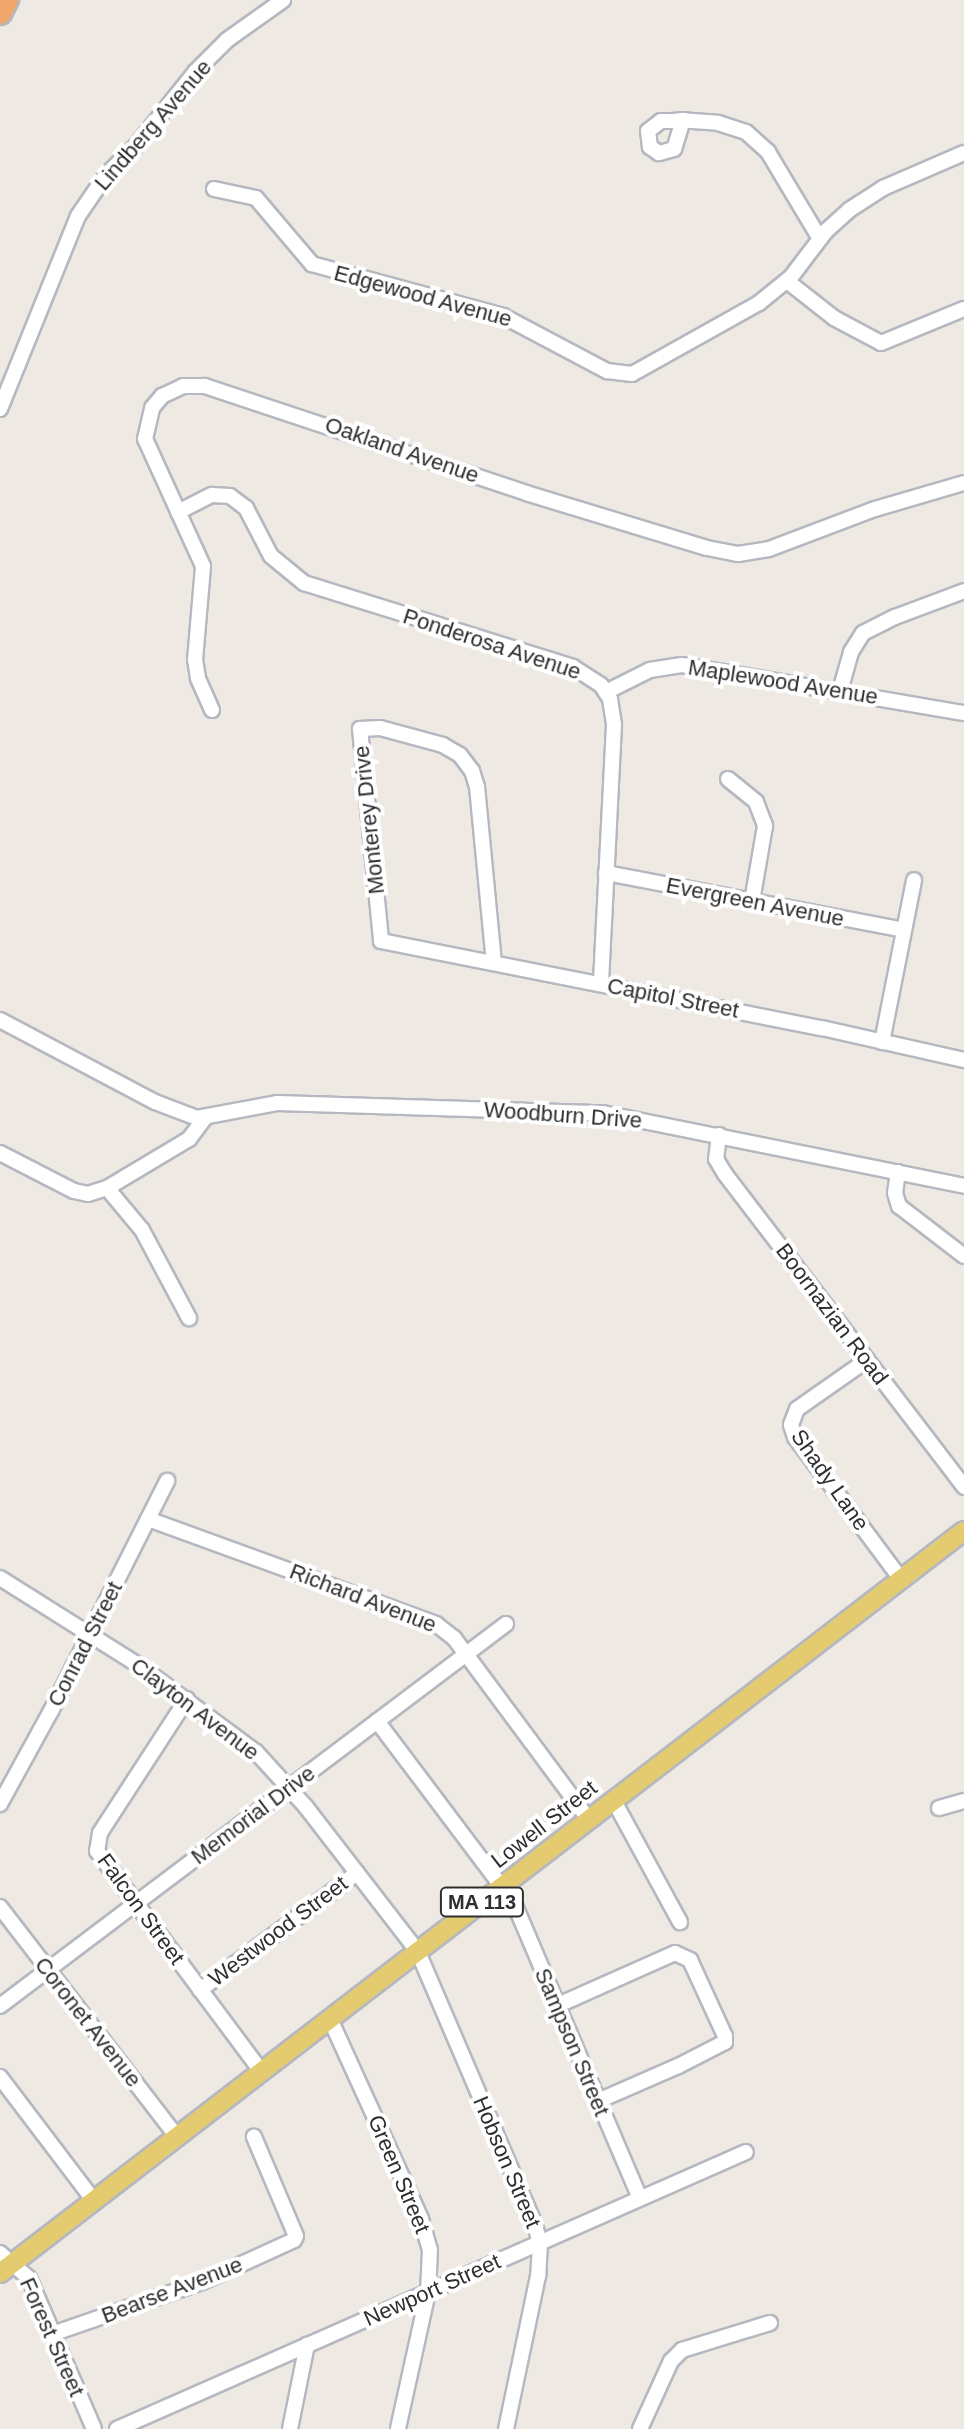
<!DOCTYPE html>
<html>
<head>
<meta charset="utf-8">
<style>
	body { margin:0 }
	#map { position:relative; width:964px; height:2429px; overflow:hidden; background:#eee9e2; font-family:Helvetica,sans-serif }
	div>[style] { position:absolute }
	.roads { filter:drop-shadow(2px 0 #b5b8c0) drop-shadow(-2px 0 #b5b8c0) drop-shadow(0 2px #b5b8c0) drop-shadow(0 -2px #b5b8c0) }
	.minor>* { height:14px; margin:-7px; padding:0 7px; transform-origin:7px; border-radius:7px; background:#fff }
	.major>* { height:18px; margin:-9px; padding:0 9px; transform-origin:9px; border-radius:9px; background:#e5cb70 }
	.highway>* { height:22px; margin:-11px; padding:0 11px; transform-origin:11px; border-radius:11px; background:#f1a66a }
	span { translate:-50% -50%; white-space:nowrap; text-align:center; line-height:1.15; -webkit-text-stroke:8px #fff; paint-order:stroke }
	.shield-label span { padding:2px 6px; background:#fff; border:2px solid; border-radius:6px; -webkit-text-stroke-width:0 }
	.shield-label { font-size:20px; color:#2e2e2e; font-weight:700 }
	.street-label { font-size:22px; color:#2e2e2e }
</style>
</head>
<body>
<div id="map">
	<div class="roads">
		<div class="minor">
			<i style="left:683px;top:120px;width:30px;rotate:107deg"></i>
			<i style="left:674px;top:149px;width:16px;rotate:165deg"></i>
			<i style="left:659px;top:153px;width:11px;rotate:-146deg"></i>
			<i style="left:650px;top:147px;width:16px;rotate:-97deg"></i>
			<i style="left:648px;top:131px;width:16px;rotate:-38deg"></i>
			<i style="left:661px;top:121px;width:12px"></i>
			<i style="left:673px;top:121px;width:10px;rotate:-6deg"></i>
			<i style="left:683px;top:120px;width:9px;rotate:6deg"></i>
			<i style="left:692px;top:121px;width:26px;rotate:4deg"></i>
			<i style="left:718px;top:123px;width:29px;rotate:18deg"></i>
			<i style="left:746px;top:132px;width:30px;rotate:42deg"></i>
			<i style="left:768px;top:152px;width:101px;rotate:59.1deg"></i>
			<i style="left:214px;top:189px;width:43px;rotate:12.1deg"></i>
			<i style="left:256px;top:198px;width:87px;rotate:49.7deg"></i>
			<i style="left:312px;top:264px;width:198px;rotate:15.2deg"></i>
			<i style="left:503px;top:316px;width:118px;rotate:27.9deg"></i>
			<i style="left:607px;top:371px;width:25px;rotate:7deg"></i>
			<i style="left:632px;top:374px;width:145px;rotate:-29.2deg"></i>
			<i style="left:759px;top:303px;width:41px;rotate:-39.1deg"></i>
			<i style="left:791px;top:277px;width:58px;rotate:-52.7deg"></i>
			<i style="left:826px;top:231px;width:31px;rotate:-42deg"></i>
			<i style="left:849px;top:210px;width:40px;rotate:-32.9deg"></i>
			<i style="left:883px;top:188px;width:88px;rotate:-23.4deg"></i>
			<i style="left:787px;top:281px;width:60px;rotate:38.2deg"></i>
			<i style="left:834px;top:318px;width:53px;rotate:28deg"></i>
			<i style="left:881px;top:343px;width:90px;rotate:-22.3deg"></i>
			<i style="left:0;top:409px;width:208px;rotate:-68deg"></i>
			<i style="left:78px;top:216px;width:50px;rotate:-55.7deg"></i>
			<i style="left:106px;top:175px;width:42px;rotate:-44deg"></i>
			<i style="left:136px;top:146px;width:95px;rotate:-51.4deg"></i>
			<i style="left:195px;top:72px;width:45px;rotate:-45deg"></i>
			<i style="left:227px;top:40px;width:69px;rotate:-35.5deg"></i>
			<i style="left:178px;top:512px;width:38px;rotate:-27deg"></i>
			<i style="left:212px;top:495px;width:18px;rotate:3deg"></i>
			<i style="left:230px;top:496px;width:20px;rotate:37deg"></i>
			<i style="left:246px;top:508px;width:54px;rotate:62.5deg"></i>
			<i style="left:271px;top:556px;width:43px;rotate:39.3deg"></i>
			<i style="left:304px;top:583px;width:282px;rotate:17.3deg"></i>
			<i style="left:573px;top:667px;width:33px;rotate:33deg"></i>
			<i style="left:601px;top:685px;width:17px;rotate:57deg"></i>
			<i style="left:610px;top:699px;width:26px;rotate:81deg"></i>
			<i style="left:614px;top:725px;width:259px;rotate:92.9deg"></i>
			<i style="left:840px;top:691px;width:41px;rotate:-74.2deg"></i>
			<i style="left:851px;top:652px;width:22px;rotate:-58deg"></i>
			<i style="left:863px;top:633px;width:36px;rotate:-27deg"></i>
			<i style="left:895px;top:617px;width:74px;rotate:-20.6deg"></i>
			<i style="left:606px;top:692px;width:49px;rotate:-26.6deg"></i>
			<i style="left:650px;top:670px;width:32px;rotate:-9deg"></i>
			<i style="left:682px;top:665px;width:286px;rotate:9.7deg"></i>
			<i style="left:212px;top:710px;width:35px;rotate:-114deg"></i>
			<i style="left:198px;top:678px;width:18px;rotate:-99deg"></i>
			<i style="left:195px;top:660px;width:94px;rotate:-85.1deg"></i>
			<i style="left:203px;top:566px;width:140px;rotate:-114.5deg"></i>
			<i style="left:145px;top:439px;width:32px;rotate:-77deg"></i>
			<i style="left:152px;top:408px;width:16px;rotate:-50deg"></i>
			<i style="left:162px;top:396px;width:23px;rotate:-25deg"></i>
			<i style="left:183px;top:386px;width:22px"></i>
			<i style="left:205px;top:386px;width:338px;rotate:18.4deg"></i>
			<i style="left:526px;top:493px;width:189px;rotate:16.9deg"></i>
			<i style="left:707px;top:548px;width:32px;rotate:11deg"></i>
			<i style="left:738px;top:554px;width:31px;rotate:-9deg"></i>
			<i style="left:769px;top:549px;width:113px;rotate:-20.7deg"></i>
			<i style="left:875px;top:509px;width:93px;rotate:-16.3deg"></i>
			<i style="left:728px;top:779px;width:36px;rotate:39deg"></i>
			<i style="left:756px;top:802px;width:26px;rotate:69deg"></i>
			<i style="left:765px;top:826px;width:76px;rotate:99.8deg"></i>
			<i style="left:606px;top:873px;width:303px;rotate:10.8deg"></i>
			<i style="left:494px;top:963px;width:177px;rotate:-95.5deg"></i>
			<i style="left:477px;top:787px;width:17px;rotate:-107deg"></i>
			<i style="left:472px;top:771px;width:20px;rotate:-127deg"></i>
			<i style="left:460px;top:755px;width:20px;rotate:-150deg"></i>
			<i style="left:443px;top:745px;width:65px;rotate:-164.9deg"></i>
			<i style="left:380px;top:728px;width:20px;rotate:177deg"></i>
			<i style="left:360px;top:729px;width:213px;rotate:84.3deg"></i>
			<i style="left:381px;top:941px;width:449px;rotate:11.2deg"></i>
			<i style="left:822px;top:1028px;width:146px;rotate:12.7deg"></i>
			<i style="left:0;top:1020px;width:175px;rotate:27.9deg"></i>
			<i style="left:155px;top:1102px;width:45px;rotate:20.9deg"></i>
			<i style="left:197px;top:1118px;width:81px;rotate:-10.6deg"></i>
			<i style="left:277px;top:1103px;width:326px;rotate:1.8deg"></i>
			<i style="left:603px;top:1113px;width:368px;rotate:11.4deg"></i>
			<i style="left:882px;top:1042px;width:165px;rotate:-78.8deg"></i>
			<i style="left:719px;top:1135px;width:24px;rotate:97deg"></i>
			<i style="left:716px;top:1159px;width:17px;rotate:59deg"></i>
			<i style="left:725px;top:1174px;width:394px;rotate:52.6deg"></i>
			<i style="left:0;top:1153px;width:83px;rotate:27.2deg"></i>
			<i style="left:74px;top:1191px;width:14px;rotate:12deg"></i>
			<i style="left:88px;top:1194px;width:20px;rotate:-18deg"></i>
			<i style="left:107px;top:1188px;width:96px;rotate:-30.9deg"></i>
			<i style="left:189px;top:1139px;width:26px;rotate:-53deg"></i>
			<i style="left:898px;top:1172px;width:21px;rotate:98deg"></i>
			<i style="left:895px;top:1193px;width:14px;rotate:73deg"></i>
			<i style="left:899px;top:1206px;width:82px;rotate:37.6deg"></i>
			<i style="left:107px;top:1188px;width:55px;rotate:50.2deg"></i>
			<i style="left:142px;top:1230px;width:100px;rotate:61.9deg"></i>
			<i style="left:867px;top:1360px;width:85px;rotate:145deg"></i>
			<i style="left:797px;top:1409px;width:17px;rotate:111deg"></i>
			<i style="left:791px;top:1425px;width:13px;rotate:72deg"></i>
			<i style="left:795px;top:1437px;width:177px;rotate:53.3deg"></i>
			<i style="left:148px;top:1519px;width:307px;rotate:20deg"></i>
			<i style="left:436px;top:1624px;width:23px;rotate:38deg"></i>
			<i style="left:454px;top:1638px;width:227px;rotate:53.4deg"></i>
			<i style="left:0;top:1578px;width:165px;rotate:32.2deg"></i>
			<i style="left:140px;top:1666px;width:144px;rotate:36.6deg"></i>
			<i style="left:256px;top:1752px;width:74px;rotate:47.7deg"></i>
			<i style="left:306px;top:1807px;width:183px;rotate:52.3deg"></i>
			<i style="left:418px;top:1952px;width:294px;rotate:66.8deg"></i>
			<i style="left:534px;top:2222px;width:22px;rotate:74deg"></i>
			<i style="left:540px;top:2243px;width:33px;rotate:93deg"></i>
			<i style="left:538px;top:2276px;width:156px;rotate:101.8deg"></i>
			<i style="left:187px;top:1699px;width:160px;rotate:123deg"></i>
			<i style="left:100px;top:1833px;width:18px;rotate:99deg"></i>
			<i style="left:97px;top:1851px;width:276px;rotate:53.3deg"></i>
			<i style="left:377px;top:1721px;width:228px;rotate:53deg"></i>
			<i style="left:514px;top:1903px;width:321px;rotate:66.9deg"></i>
			<i style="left:614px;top:1801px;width:138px;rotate:61.4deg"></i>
			<i style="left:0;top:1804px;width:106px;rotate:-61.3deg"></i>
			<i style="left:51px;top:1711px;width:258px;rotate:-63.2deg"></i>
			<i style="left:939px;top:1808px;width:26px;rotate:-16deg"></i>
			<i style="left:0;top:1907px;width:290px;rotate:52.4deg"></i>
			<i style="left:200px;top:1990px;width:196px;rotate:-36.7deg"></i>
			<i style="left:0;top:2006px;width:634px;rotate:-37.05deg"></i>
			<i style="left:556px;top:2006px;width:130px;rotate:-24deg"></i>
			<i style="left:675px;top:1953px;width:17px;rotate:25deg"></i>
			<i style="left:690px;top:1960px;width:84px;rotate:65.3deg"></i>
			<i style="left:725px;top:2036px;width:6px;rotate:90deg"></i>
			<i style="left:725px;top:2042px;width:53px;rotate:152.9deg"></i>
			<i style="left:678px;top:2066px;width:87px;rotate:156.4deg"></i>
			<i style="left:330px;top:2019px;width:220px;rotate:65.5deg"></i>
			<i style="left:421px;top:2219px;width:32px;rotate:74deg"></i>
			<i style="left:430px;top:2250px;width:42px;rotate:92.7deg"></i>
			<i style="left:428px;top:2292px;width:140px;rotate:102.4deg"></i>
			<i style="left:0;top:2077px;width:156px;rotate:52.8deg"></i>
			<i style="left:0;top:2253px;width:38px;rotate:41deg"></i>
			<i style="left:29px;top:2278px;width:164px;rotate:66.7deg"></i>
			<i style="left:52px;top:2334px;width:159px;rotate:-19.1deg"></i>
			<i style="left:202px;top:2282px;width:101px;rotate:-24.5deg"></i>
			<i style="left:294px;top:2240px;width:4px;rotate:-63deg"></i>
			<i style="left:296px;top:2236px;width:108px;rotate:-113deg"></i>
			<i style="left:117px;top:2429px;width:687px;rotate:-23.77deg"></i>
			<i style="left:290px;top:2429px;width:86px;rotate:-78.6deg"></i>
			<i style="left:640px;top:2429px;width:75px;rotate:-65.5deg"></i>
			<i style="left:671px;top:2361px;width:16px;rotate:-45deg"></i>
			<i style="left:682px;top:2350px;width:92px;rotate:-17.1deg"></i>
		</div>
		<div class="major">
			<i style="left:0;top:2273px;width:1216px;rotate:-37.59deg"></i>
		</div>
		<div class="highway">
			<i style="left:0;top:13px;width:15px;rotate:-62deg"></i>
		</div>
	</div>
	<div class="shield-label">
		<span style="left:482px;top:1902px">MA 113</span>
	</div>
	<div class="street-label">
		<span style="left:153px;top:125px;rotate:-49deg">Lindberg Avenue</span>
		<span style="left:423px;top:296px;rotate:15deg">Edgewood Avenue</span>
		<span style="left:402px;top:450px;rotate:19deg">Oakland Avenue</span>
		<span style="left:492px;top:644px;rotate:18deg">Ponderosa Avenue</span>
		<span style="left:783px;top:682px;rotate:9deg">Maplewood Avenue</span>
		<span style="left:369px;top:820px;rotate:-96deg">Monterey Drive</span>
		<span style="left:755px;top:902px;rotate:11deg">Evergreen Avenue</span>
		<span style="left:673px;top:998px;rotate:11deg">Capitol Street</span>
		<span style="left:563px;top:1115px;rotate:4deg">Woodburn Drive</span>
		<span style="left:832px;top:1314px;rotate:53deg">Boornazian Road</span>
		<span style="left:830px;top:1480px;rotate:55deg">Shady Lane</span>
		<span style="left:363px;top:1598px;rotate:21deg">Richard Avenue</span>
		<span style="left:85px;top:1644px;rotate:-63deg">Conrad Street</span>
		<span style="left:195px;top:1709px;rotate:37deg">Clayton Avenue</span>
		<span style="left:253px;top:1815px;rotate:-37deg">Memorial Drive</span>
		<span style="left:544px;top:1824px;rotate:-38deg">Lowell Street</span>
		<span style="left:141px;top:1909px;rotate:54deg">Falcon Street</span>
		<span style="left:278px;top:1931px;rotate:-37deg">Westwood Street</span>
		<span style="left:88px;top:2022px;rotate:52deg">Coronet Avenue</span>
		<span style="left:572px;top:2042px;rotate:67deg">Sampson Street</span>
		<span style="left:507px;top:2162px;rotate:67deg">Hobson Street</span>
		<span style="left:399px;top:2174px;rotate:67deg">Green Street</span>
		<span style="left:172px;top:2290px;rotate:-21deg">Bearse Avenue</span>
		<span style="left:432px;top:2290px;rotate:-24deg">Newport Street</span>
		<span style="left:52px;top:2337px;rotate:66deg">Forest Street</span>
	</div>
</div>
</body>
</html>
